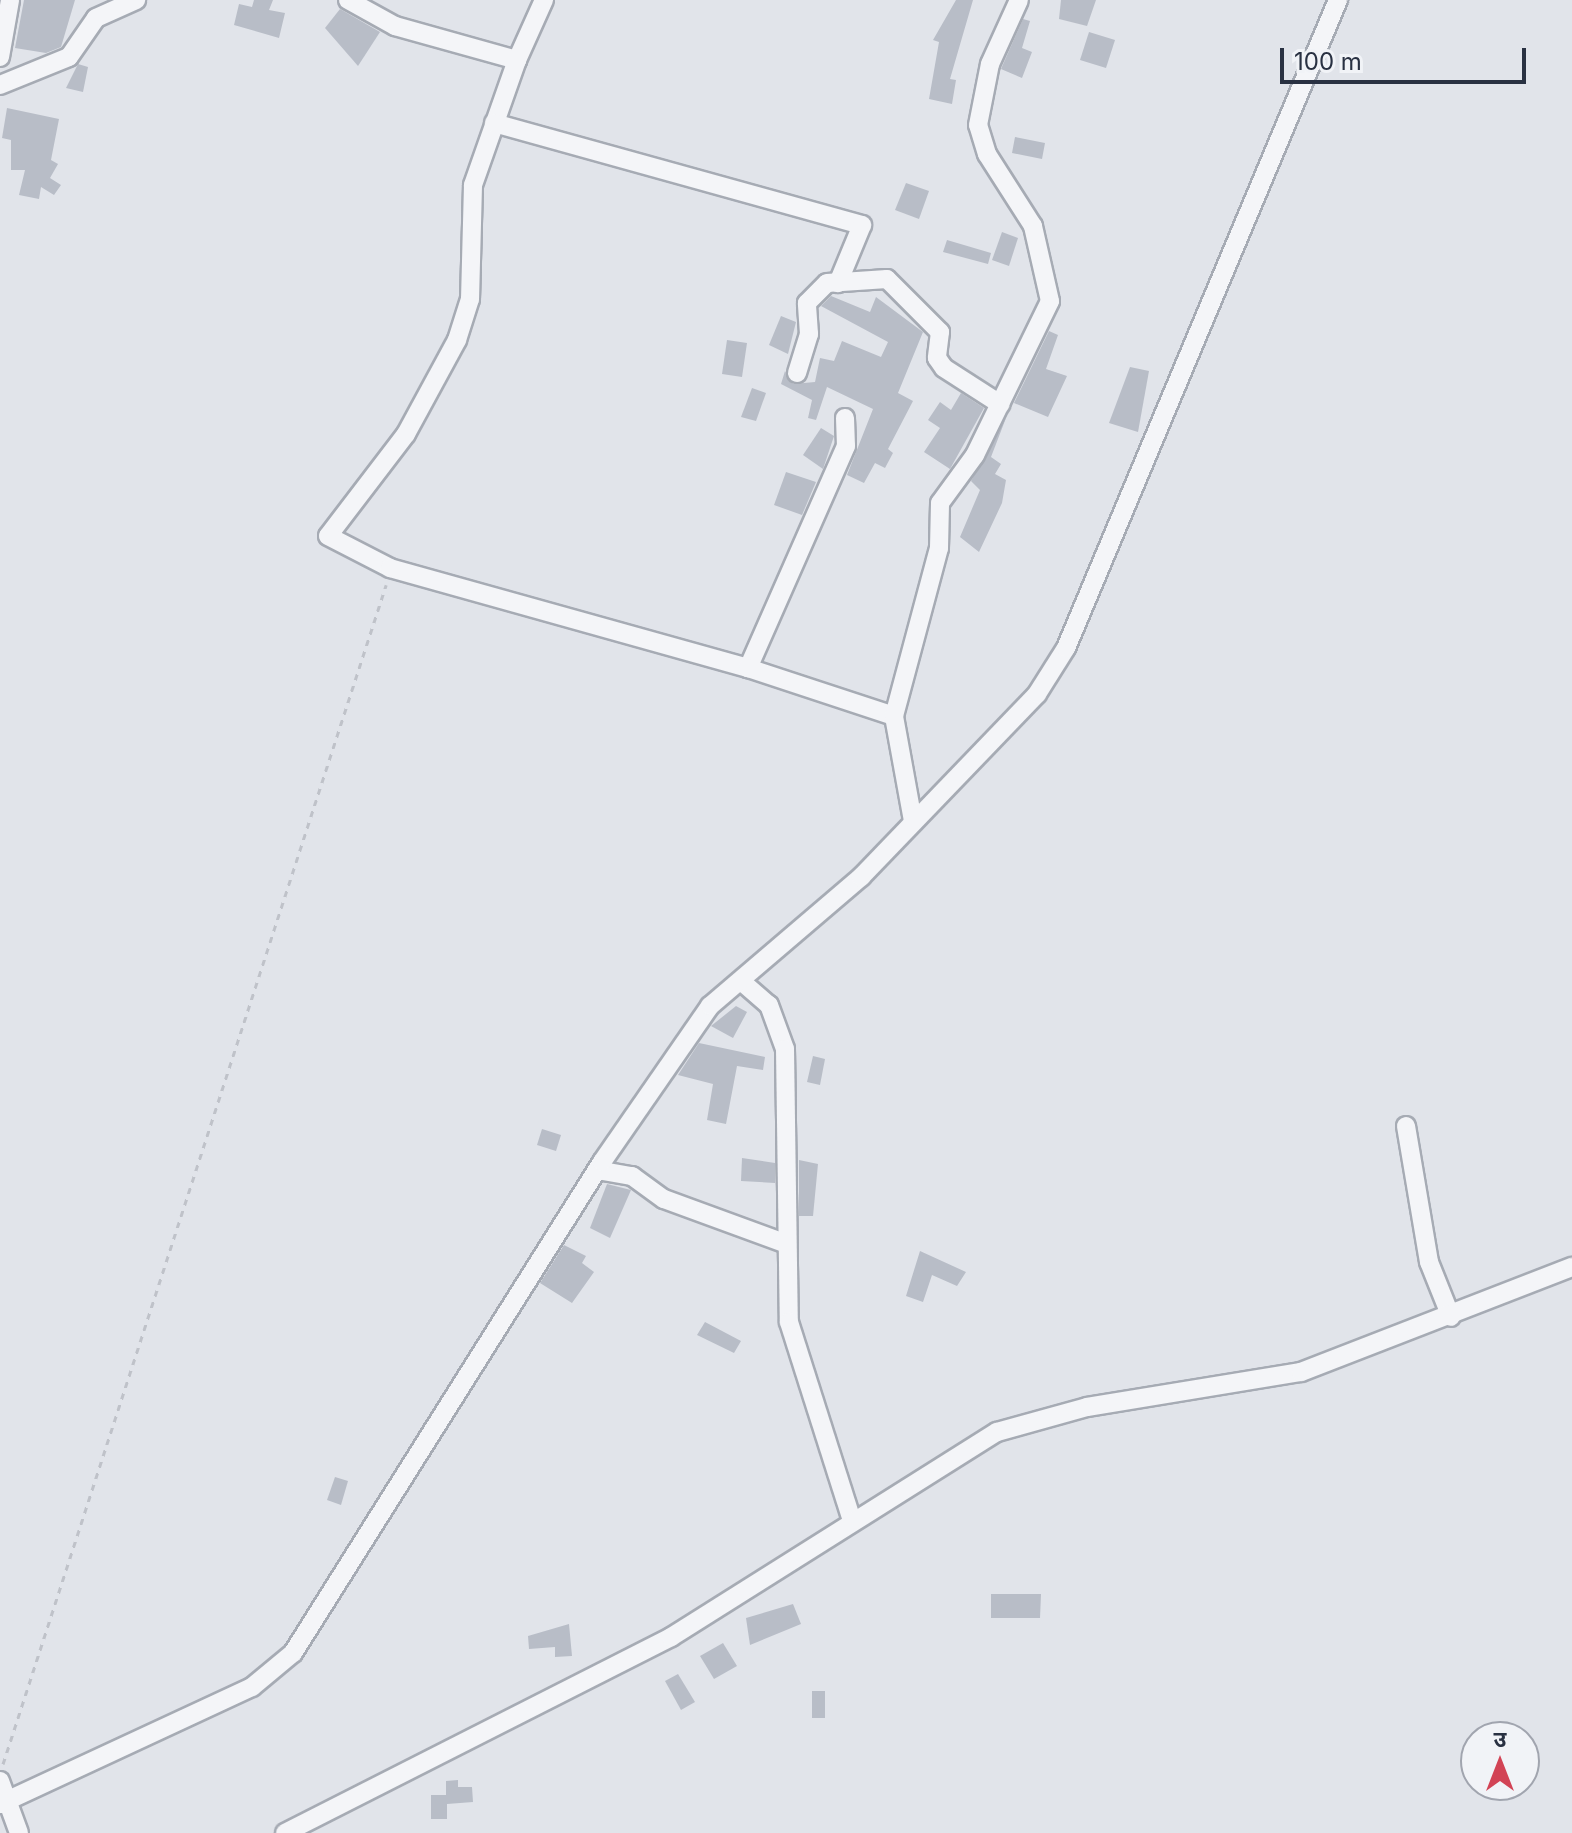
<!DOCTYPE html>
<html>
<head>
<meta charset="utf-8">
<style>
	body { margin:0 }
	#map { position:relative; width:1572px; height:1833px; overflow:hidden; background:#e1e4ea; font-family:Inter,"Noto Sans Devanagari",sans-serif }
	div>[style] { position:absolute }
	.building>* { inset:0; background:#b8bdc7 }
	.path>* { height:3px; margin-top:-1.5px; transform-origin:0; background:repeating-linear-gradient(90deg,#bfc2c9 0 6px,transparent 0 12px) }
	.roads { filter:drop-shadow(2px 0 #a6abb4) drop-shadow(-2px 0 #a6abb4) drop-shadow(0 2px #a6abb4) drop-shadow(0 -2px #a6abb4) }
	.minor>* { height:18px; margin:-9px; padding:0 9px; transform-origin:9px; border-radius:9px; background:#f4f5f8 }
	span { translate:-50% -50%; white-space:nowrap; text-align:center; line-height:1.15; -webkit-text-stroke:6px #f1f3f7; paint-order:stroke }
	.north { position:absolute; left:1460px; top:1721px; width:80px; height:80px; box-sizing:border-box; background:#f1f3f7; border:2px solid #a1a5af; border-radius:50%; rotate:0deg; font-size:22px; font-weight:700; line-height:32px; text-align:center; color:#293142 }
	.north::after { content:''; display:block; margin:auto; width:28px; height:36px; background:#d24355; clip-path:polygon(50% 0,100% 100%,50% 72%,0 100%) }
	.scale { position:absolute; left:1280px; top:48px; width:246px; height:36px; box-sizing:border-box; border:4px solid #293142; border-top:0; padding-left:10px; font-size:24px; line-height:28px; white-space:nowrap; color:#293142; -webkit-text-stroke:6px #f1f3f7; paint-order:stroke }
</style>
</head>
<body>
<div id="map">
	<div class="building">
		<i style="clip-path:polygon(24px 0,75px 0,61px 47px,46px 53px,15px 48px)"></i>
		<i style="clip-path:polygon(254px 0,273px 0,269px 10px,285px 13px,279px 38px,234px 25px,239px 4px,252px 7px)"></i>
		<i style="clip-path:polygon(956px 0,973px 0,950px 79px,956px 80px,952px 104px,929px 99px,939px 42px,933px 40px)"></i>
		<i style="clip-path:polygon(1061px 0,1096px 0,1087px 26px,1059px 19px)"></i>
		<i style="clip-path:polygon(340px 9px,380px 32px,358px 66px,325px 28px)"></i>
		<i style="clip-path:polygon(1023px 19px,1030px 21px,1022px 48px,1032px 52px,1022px 78px,1001px 69px)"></i>
		<i style="clip-path:polygon(1089px 32px,1115px 40px,1106px 68px,1080px 60px)"></i>
		<i style="clip-path:polygon(78px 64px,88px 67px,83px 92px,66px 88px)"></i>
		<i style="clip-path:polygon(7px 108px,59px 119px,51px 160px,58px 164px,50px 178px,61px 185px,54px 195px,41px 187px,39px 199px,19px 195px,25px 170px,11px 170px,11px 140px,2px 138px)"></i>
		<i style="clip-path:polygon(1015px 137px,1045px 143px,1042px 159px,1012px 153px)"></i>
		<i style="clip-path:polygon(906px 183px,929px 191px,919px 219px,895px 210px)"></i>
		<i style="clip-path:polygon(1002px 232px,1018px 238px,1009px 266px,992px 260px)"></i>
		<i style="clip-path:polygon(947px 240px,991px 253px,988px 264px,943px 252px)"></i>
		<i style="clip-path:polygon(831px 296px,870px 312px,876px 297px,923px 332px,898px 393px,913px 401px,888px 449px,893px 453px,885px 468px,875px 463px,864px 483px,847px 475px,873px 409px,827px 387px,816px 420px,808px 418px,812px 400px,781px 384px,785px 371px,793px 384px,815px 382px,820px 358px,834px 361px,842px 341px,881px 357px,888px 342px,821px 306px)"></i>
		<i style="clip-path:polygon(781px 316px,796px 322px,788px 354px,769px 345px)"></i>
		<i style="clip-path:polygon(1049px 331px,1058px 335px,1046px 369px,1067px 376px,1048px 417px,1014px 403px)"></i>
		<i style="clip-path:polygon(727px 340px,747px 343px,742px 377px,722px 374px)"></i>
		<i style="clip-path:polygon(1130px 367px,1149px 371px,1138px 432px,1109px 423px)"></i>
		<i style="clip-path:polygon(752px 388px,766px 393px,756px 421px,741px 417px)"></i>
		<i style="clip-path:polygon(961px 393px,984px 408px,950px 469px,924px 452px,940px 428px,928px 420px,940px 402px,951px 410px)"></i>
		<i style="clip-path:polygon(1006px 418px,991px 457px,1001px 464px,995px 474px,1006px 480px,1002px 503px,979px 552px,960px 537px,980px 490px,971px 481px)"></i>
		<i style="clip-path:polygon(821px 428px,834px 436px,823px 469px,803px 455px)"></i>
		<i style="clip-path:polygon(786px 472px,816px 482px,802px 515px,774px 505px)"></i>
		<i style="clip-path:polygon(736px 1006px,747px 1012px,733px 1038px,711px 1026px)"></i>
		<i style="clip-path:polygon(699px 1043px,765px 1057px,763px 1070px,737px 1066px,726px 1124px,707px 1120px,713px 1084px,678px 1075px)"></i>
		<i style="clip-path:polygon(813px 1056px,825px 1059px,820px 1085px,807px 1082px)"></i>
		<i style="clip-path:polygon(542px 1129px,561px 1135px,556px 1151px,537px 1145px)"></i>
		<i style="clip-path:polygon(742px 1158px,775px 1163px,775px 1183px,741px 1181px)"></i>
		<i style="clip-path:polygon(799px 1160px,818px 1164px,813px 1216px,799px 1216px)"></i>
		<i style="clip-path:polygon(607px 1184px,631px 1190px,610px 1238px,590px 1228px)"></i>
		<i style="clip-path:polygon(564px 1245px,586px 1256px,582px 1263px,594px 1272px,572px 1303px,540px 1283px)"></i>
		<i style="clip-path:polygon(920px 1251px,966px 1272px,957px 1286px,932px 1275px,923px 1302px,906px 1296px)"></i>
		<i style="clip-path:polygon(705px 1322px,741px 1341px,734px 1353px,697px 1335px)"></i>
		<i style="clip-path:polygon(335px 1477px,348px 1481px,341px 1505px,327px 1500px)"></i>
		<i style="clip-path:polygon(991px 1594px,1041px 1594px,1040px 1618px,991px 1618px)"></i>
		<i style="clip-path:polygon(793px 1604px,801px 1624px,750px 1645px,746px 1618px)"></i>
		<i style="clip-path:polygon(569px 1624px,572px 1656px,555px 1657px,555px 1647px,529px 1649px,528px 1636px)"></i>
		<i style="clip-path:polygon(723px 1643px,737px 1666px,714px 1679px,700px 1656px)"></i>
		<i style="clip-path:polygon(678px 1674px,695px 1702px,681px 1710px,665px 1681px)"></i>
		<i style="clip-path:polygon(812px 1691px,825px 1691px,825px 1718px,812px 1718px)"></i>
		<i style="clip-path:polygon(458px 1780px,458px 1787px,472px 1787px,473px 1802px,447px 1804px,447px 1819px,431px 1819px,431px 1795px,446px 1795px,446px 1781px)"></i>
	</div>
	<div class="path">
		<i style="left:3px;top:1764px;width:1240px;rotate:-72deg"></i>
	</div>
	<div class="roads">
		<div class="minor">
			<i style="left:348px;top:0;width:54px;rotate:29deg"></i>
			<i style="left:395px;top:26px;width:127px;rotate:15.6deg"></i>
			<i style="left:517px;top:60px;width:66px;rotate:-65.8deg"></i>
			<i style="left:0;top:57px;width:58px;rotate:-80deg"></i>
			<i style="left:517px;top:60px;width:133px;rotate:109.4deg"></i>
			<i style="left:473px;top:185px;width:114px;rotate:91.5deg"></i>
			<i style="left:470px;top:299px;width:43px;rotate:107.6deg"></i>
			<i style="left:457px;top:340px;width:107px;rotate:118.5deg"></i>
			<i style="left:406px;top:434px;width:128px;rotate:127.4deg"></i>
			<i style="left:328px;top:536px;width:70px;rotate:27.3deg"></i>
			<i style="left:390px;top:568px;width:372px;rotate:15.6deg"></i>
			<i style="left:0;top:85px;width:74px;rotate:-22.1deg"></i>
			<i style="left:69px;top:57px;width:47px;rotate:-55.3deg"></i>
			<i style="left:96px;top:18px;width:44px;rotate:-24.2deg"></i>
			<i style="left:494px;top:123px;width:382px;rotate:15.5deg"></i>
			<i style="left:862px;top:225px;width:63px;rotate:112.5deg"></i>
			<i style="left:797px;top:373px;width:41px;rotate:-72.9deg"></i>
			<i style="left:809px;top:334px;width:31px;rotate:-94deg"></i>
			<i style="left:807px;top:303px;width:28px;rotate:-45deg"></i>
			<i style="left:827px;top:283px;width:60px;rotate:-3.8deg"></i>
			<i style="left:887px;top:279px;width:75px;rotate:45deg"></i>
			<i style="left:940px;top:332px;width:26px;rotate:97deg"></i>
			<i style="left:937px;top:358px;width:12px;rotate:55deg"></i>
			<i style="left:944px;top:368px;width:67px;rotate:32.7deg"></i>
			<i style="left:845px;top:418px;width:28px;rotate:88deg"></i>
			<i style="left:846px;top:446px;width:243px;rotate:113.8deg"></i>
			<i style="left:748px;top:668px;width:154px;rotate:18.2deg"></i>
			<i style="left:913px;top:821px;width:107px;rotate:-100.3deg"></i>
			<i style="left:894px;top:716px;width:174px;rotate:-75deg"></i>
			<i style="left:939px;top:548px;width:45px;rotate:-88.7deg"></i>
			<i style="left:940px;top:503px;width:59px;rotate:-53.9deg"></i>
			<i style="left:975px;top:455px;width:171px;rotate:-64deg"></i>
			<i style="left:1050px;top:301px;width:77px;rotate:-102.8deg"></i>
			<i style="left:1033px;top:226px;width:85px;rotate:-122.6deg"></i>
			<i style="left:987px;top:154px;width:30px;rotate:-107deg"></i>
			<i style="left:978px;top:125px;width:62px;rotate:-78.9deg"></i>
			<i style="left:990px;top:64px;width:70px;rotate:-65.6deg"></i>
			<i style="left:741px;top:981px;width:37px;rotate:41deg"></i>
			<i style="left:769px;top:1005px;width:47px;rotate:70deg"></i>
			<i style="left:785px;top:1049px;width:273px;rotate:89.2deg"></i>
			<i style="left:789px;top:1322px;width:209px;rotate:72.4deg"></i>
			<i style="left:1406px;top:1126px;width:138px;rotate:80.4deg"></i>
			<i style="left:1429px;top:1262px;width:59px;rotate:68.2deg"></i>
			<i style="left:597px;top:1170px;width:36px;rotate:10deg"></i>
			<i style="left:632px;top:1176px;width:39px;rotate:36deg"></i>
			<i style="left:664px;top:1199px;width:128px;rotate:20.1deg"></i>
			<i style="left:0;top:1781px;width:55px;rotate:69.9deg"></i>
			<i style="left:0;top:1804px;width:278px;rotate:-24.9deg"></i>
			<i style="left:252px;top:1687px;width:53px;rotate:-39.7deg"></i>
			<i style="left:293px;top:1653px;width:580px;rotate:-57.82deg"></i>
			<i style="left:602px;top:1162px;width:190px;rotate:-55.3deg"></i>
			<i style="left:710px;top:1006px;width:199px;rotate:-40.5deg"></i>
			<i style="left:861px;top:877px;width:254px;rotate:-46.1deg"></i>
			<i style="left:1037px;top:694px;width:54px;rotate:-57.8deg"></i>
			<i style="left:1066px;top:648px;width:703px;rotate:-67.23deg"></i>
			<i style="left:285px;top:1833px;width:433px;rotate:-26.9deg"></i>
			<i style="left:671px;top:1637px;width:385px;rotate:-32.2deg"></i>
			<i style="left:997px;top:1432px;width:93px;rotate:-15.5deg"></i>
			<i style="left:1087px;top:1407px;width:217px;rotate:-9.3deg"></i>
			<i style="left:1301px;top:1372px;width:291px;rotate:-21.2deg"></i>
		</div>
	</div>
	<div class="north">उ</div>
	<div class="scale">100 m</div>
</div>
</body>
</html>
